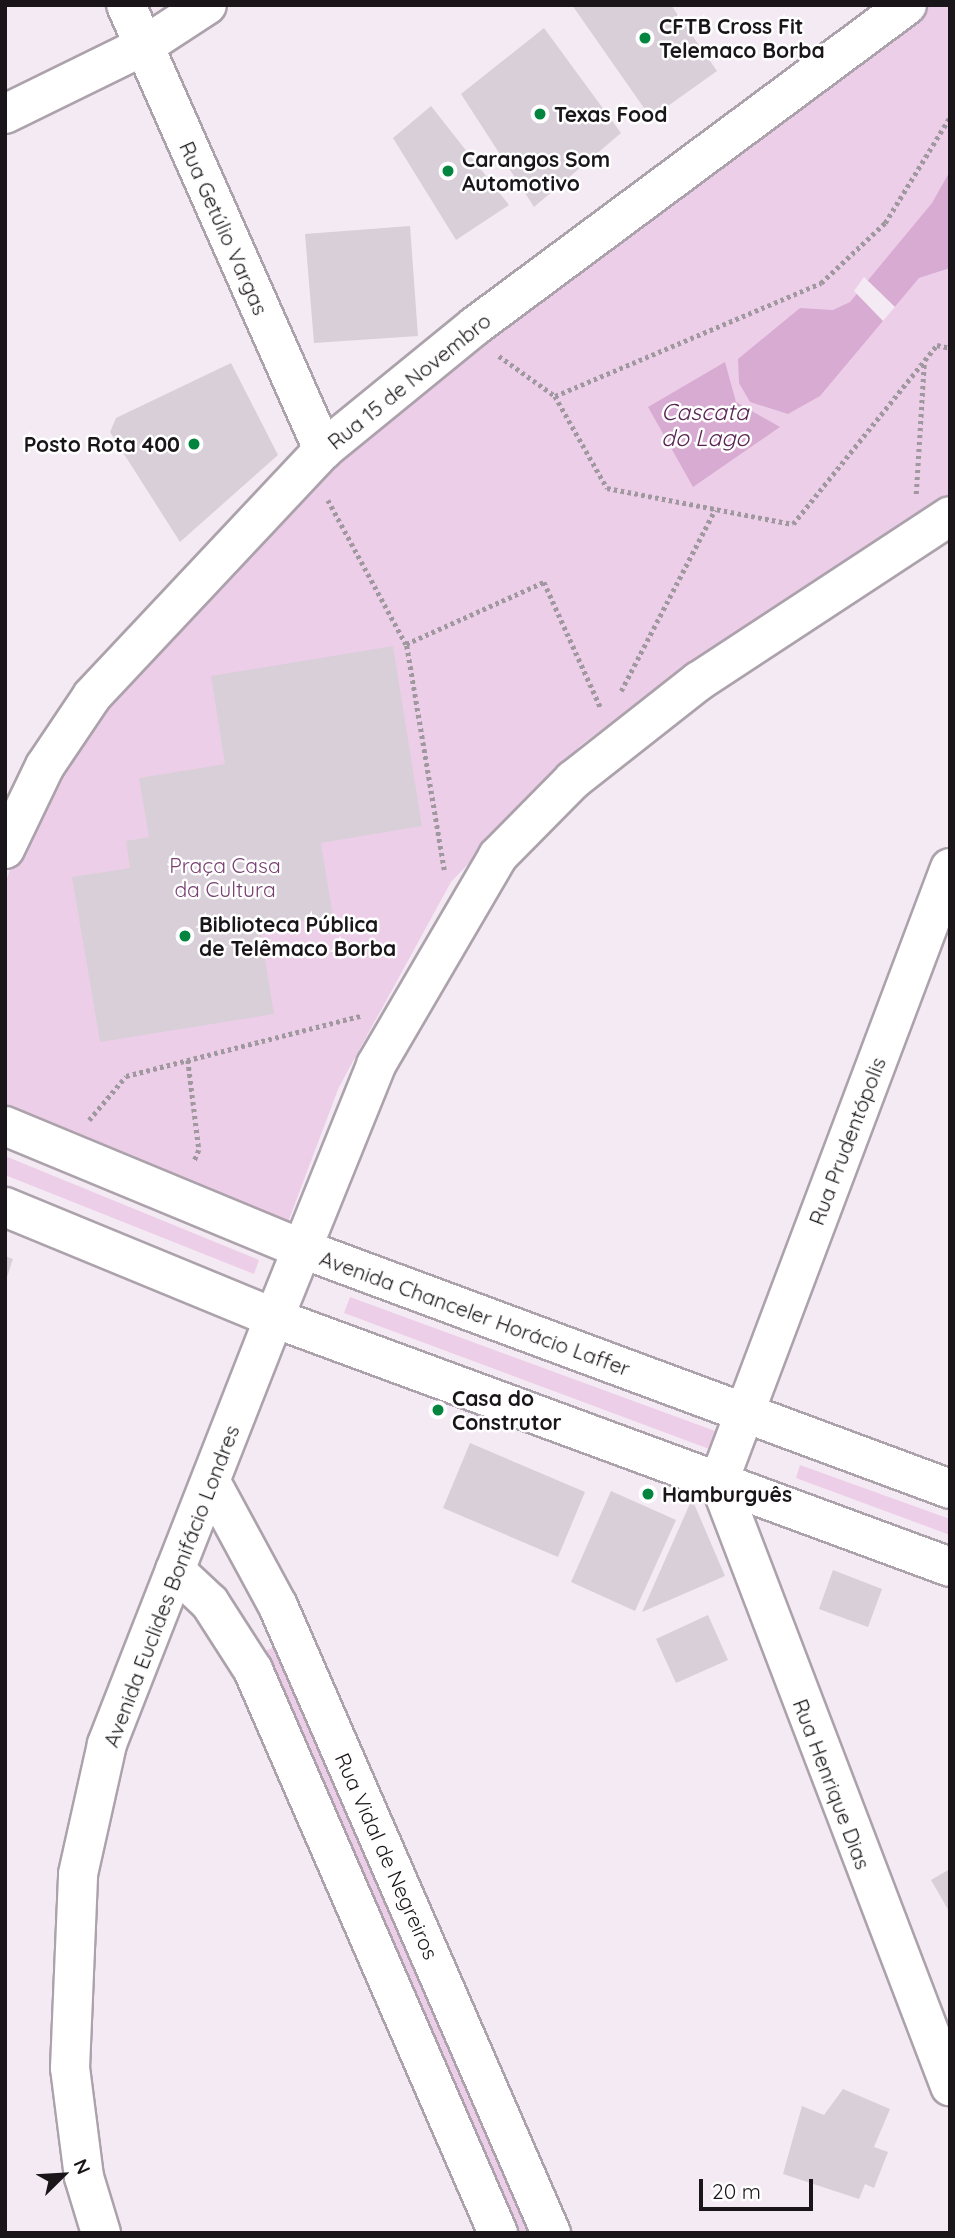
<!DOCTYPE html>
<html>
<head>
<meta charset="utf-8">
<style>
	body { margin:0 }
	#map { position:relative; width:955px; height:2238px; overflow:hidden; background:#f4eaf3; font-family:Quicksand,sans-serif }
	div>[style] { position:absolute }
	.green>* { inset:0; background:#edcee8 }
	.water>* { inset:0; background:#d8acd2 }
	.pier>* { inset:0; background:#f4eaf3 }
	.building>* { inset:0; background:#d9cfd8 }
	.path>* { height:4.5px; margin-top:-2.25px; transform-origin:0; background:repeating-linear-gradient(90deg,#a0989f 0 3.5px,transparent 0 7px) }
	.roads { filter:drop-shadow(2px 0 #aca2ab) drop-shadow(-2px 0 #aca2ab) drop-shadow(0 2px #aca2ab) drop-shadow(0 -2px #aca2ab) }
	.minor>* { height:38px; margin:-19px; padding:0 19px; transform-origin:19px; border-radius:19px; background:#fff }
	.tertiary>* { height:38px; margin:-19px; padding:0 19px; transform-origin:19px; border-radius:19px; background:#fff }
	.secondary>* { height:38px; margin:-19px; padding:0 19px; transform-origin:19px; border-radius:19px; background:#fff }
	.dots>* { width:19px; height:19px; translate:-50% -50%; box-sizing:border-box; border:4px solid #fff; border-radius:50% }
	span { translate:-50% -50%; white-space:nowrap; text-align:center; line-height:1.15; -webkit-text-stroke:5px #fff; paint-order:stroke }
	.poi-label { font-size:21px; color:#191518; font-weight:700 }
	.left { translate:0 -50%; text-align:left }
	.right { translate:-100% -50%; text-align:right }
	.street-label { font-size:21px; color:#191518 }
	.park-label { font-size:21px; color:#763f70 }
	.water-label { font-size:23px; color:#5b2656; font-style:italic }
	.frame { position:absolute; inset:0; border:7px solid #191518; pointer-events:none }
	.north { position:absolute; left:28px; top:2140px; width:70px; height:70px; -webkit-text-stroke:5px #fff; paint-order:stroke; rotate:66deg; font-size:19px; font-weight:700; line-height:28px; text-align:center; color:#191518 }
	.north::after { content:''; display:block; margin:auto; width:24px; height:32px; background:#191518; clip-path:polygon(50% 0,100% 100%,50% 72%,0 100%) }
	.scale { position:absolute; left:699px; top:2179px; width:114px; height:32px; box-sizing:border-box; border:4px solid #191518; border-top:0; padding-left:9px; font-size:21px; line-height:24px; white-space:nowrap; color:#191518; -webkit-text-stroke:5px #fff; paint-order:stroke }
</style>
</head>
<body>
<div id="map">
	<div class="green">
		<i style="clip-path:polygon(923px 5px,950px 5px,950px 494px,714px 646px,581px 745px,451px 882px,339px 1087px,285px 1230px,5px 1108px,5px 884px,17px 849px,98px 705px,289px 504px,451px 361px)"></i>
		<i style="clip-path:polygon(5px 1156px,259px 1260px,254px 1274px,5px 1175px)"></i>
		<i style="clip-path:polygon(350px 1297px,726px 1435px,720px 1453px,344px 1313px)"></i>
		<i style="clip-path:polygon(800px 1465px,950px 1519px,950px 1535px,796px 1478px)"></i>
		<i style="clip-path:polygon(287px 1642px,544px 2233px,504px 2233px,255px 1655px)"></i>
	</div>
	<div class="water">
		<i style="clip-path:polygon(950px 171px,950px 268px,919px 278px,820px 396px,788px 414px,750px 402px,739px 383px,738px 359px,800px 308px,833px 310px,850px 302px,932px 203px)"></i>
		<i style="clip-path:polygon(725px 362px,736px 402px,780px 427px,693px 487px,648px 407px)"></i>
	</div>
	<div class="pier">
		<i style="clip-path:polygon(864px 277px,895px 307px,883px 321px,854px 291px)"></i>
	</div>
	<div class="building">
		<i style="clip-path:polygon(572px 5px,671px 5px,717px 71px,651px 118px)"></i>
		<i style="clip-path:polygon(544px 28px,621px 133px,534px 207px,461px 94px)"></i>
		<i style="clip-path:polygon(431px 106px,509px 205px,456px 240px,393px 138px)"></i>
		<i style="clip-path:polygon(410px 226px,418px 336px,314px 343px,305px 234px)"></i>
		<i style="clip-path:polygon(231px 363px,278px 455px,180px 542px,110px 432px,116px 418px)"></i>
		<i style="clip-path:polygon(393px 646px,422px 826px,321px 843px,333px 916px,260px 928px,274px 1014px,100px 1042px,72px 877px,130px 868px,126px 841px,149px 837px,139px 778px,225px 764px,211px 676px)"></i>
		<i style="clip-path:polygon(5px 1256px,13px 1259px,6px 1280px,5px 1280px)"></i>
		<i style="clip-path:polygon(470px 1443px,585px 1492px,558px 1557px,443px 1508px)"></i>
		<i style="clip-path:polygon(611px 1491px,676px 1520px,635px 1611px,571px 1582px)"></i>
		<i style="clip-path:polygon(692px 1499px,725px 1576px,642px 1612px)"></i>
		<i style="clip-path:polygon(833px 1570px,882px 1589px,868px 1627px,819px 1609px)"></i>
		<i style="clip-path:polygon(708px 1615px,728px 1660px,676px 1683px,656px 1639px)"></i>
		<i style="clip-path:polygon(950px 1869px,950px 1913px,931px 1880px)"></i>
		<i style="clip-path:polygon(843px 2089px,890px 2109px,874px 2147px,888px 2152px,874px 2188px,865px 2184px,859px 2199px,783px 2174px,802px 2106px,824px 2115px)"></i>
	</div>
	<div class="path">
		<i style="left:499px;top:356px;width:69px;rotate:35.5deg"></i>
		<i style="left:555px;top:396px;width:289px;rotate:-23deg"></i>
		<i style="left:821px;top:283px;width:88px;rotate:-43.2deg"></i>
		<i style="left:885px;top:223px;width:124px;rotate:-58.5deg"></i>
		<i style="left:555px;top:396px;width:106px;rotate:60.5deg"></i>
		<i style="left:607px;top:488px;width:189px;rotate:11deg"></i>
		<i style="left:793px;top:524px;width:230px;rotate:-51.2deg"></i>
		<i style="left:937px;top:345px;width:13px;rotate:13deg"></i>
		<i style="left:916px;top:494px;width:131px;rotate:-86.5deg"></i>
		<i style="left:328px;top:500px;width:164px;rotate:61.6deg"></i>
		<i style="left:621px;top:691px;width:204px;rotate:-62.6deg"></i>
		<i style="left:444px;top:870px;width:229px;rotate:-99.5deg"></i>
		<i style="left:406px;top:644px;width:151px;rotate:-24.2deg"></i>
		<i style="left:544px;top:582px;width:138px;rotate:65.7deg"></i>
		<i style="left:188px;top:1060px;width:91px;rotate:83deg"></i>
		<i style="left:199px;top:1150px;width:13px;rotate:113deg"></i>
		<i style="left:89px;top:1120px;width:57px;rotate:-49.9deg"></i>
		<i style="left:126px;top:1076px;width:242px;rotate:-14.4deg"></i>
	</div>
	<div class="roads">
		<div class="minor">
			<i style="left:126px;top:5px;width:487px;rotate:66.1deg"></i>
			<i style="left:5px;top:114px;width:155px;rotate:-26.1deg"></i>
			<i style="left:144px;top:46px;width:75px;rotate:-33.1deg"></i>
			<i style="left:950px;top:868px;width:655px;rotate:110.65deg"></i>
			<i style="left:719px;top:1481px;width:648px;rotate:69.1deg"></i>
			<i style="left:212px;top:1484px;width:139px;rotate:61.6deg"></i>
			<i style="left:278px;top:1606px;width:684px;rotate:66.47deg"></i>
			<i style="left:175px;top:1570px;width:48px;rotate:43.3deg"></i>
			<i style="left:210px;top:1603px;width:80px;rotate:57.3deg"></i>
			<i style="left:253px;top:1670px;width:614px;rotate:66.48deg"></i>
		</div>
		<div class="tertiary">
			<i style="left:101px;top:2233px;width:59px;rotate:-106.9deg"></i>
			<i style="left:84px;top:2177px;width:110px;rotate:-97.3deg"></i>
			<i style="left:70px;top:2068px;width:194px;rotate:-87.6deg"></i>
			<i style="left:78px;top:1874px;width:133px;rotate:-77.4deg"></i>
			<i style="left:107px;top:1744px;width:458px;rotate:-68.6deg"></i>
		</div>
		<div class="secondary">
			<i style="left:5px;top:849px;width:92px;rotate:-64.3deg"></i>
			<i style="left:45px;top:766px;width:84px;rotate:-56.1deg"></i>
			<i style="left:92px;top:696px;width:337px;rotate:-46.8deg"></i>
			<i style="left:323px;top:450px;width:196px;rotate:-39.2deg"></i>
			<i style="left:475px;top:326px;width:538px;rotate:-36.61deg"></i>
			<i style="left:5px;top:1126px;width:319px;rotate:22.5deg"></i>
			<i style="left:300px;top:1248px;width:693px;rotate:20.34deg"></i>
			<i style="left:5px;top:1207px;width:291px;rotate:22.4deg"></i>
			<i style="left:274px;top:1318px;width:720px;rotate:20.22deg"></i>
			<i style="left:274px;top:1318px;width:273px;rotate:-68deg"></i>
			<i style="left:376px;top:1065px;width:242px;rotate:-59.7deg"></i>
			<i style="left:498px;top:856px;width:107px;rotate:-45.4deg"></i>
			<i style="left:573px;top:780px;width:160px;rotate:-38.2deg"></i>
			<i style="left:699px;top:681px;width:300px;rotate:-33.3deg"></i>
		</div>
	</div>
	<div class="dots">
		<i style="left:645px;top:38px;background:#038540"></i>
		<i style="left:540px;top:114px;background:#038540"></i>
		<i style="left:448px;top:171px;background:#038540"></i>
		<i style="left:194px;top:444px;background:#038540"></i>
		<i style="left:185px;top:936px;background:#038540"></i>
		<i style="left:438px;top:1410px;background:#038540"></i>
		<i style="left:648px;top:1494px;background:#038540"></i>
	</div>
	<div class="poi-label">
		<span class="left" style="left:659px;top:38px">CFTB Cross Fit<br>Telemaco Borba</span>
		<span class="left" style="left:554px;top:114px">Texas Food</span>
		<span class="left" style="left:462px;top:171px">Carangos Som<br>Automotivo</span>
		<span class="right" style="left:180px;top:444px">Posto Rota 400</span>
		<span class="left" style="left:199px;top:936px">Biblioteca Pública<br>de Telêmaco Borba</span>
		<span class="left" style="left:452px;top:1410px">Casa do<br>Construtor</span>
		<span class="left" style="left:662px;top:1494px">Hamburguês</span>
	</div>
	<div class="street-label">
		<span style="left:224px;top:228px;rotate:66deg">Rua Getúlio Vargas</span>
		<span style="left:409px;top:381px;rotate:-39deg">Rua 15 de Novembro</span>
		<span style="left:847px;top:1141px;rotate:-69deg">Rua Prudentópolis</span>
		<span style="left:475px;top:1313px;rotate:20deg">Avenida Chanceler Horácio Laffer</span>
		<span style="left:171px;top:1586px;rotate:-69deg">Avenida Euclides Bonifácio Londres</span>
		<span style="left:832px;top:1784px;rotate:69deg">Rua Henrique Dias</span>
		<span style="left:387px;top:1856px;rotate:66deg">Rua Vidal de Negreiros</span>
	</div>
	<div class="park-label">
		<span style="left:225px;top:877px">Praça Casa<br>da Cultura</span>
	</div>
	<div class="water-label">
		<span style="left:705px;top:425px">Cascata<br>do Lago</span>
	</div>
	<div class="frame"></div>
	<div class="north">N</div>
	<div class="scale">20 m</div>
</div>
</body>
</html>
